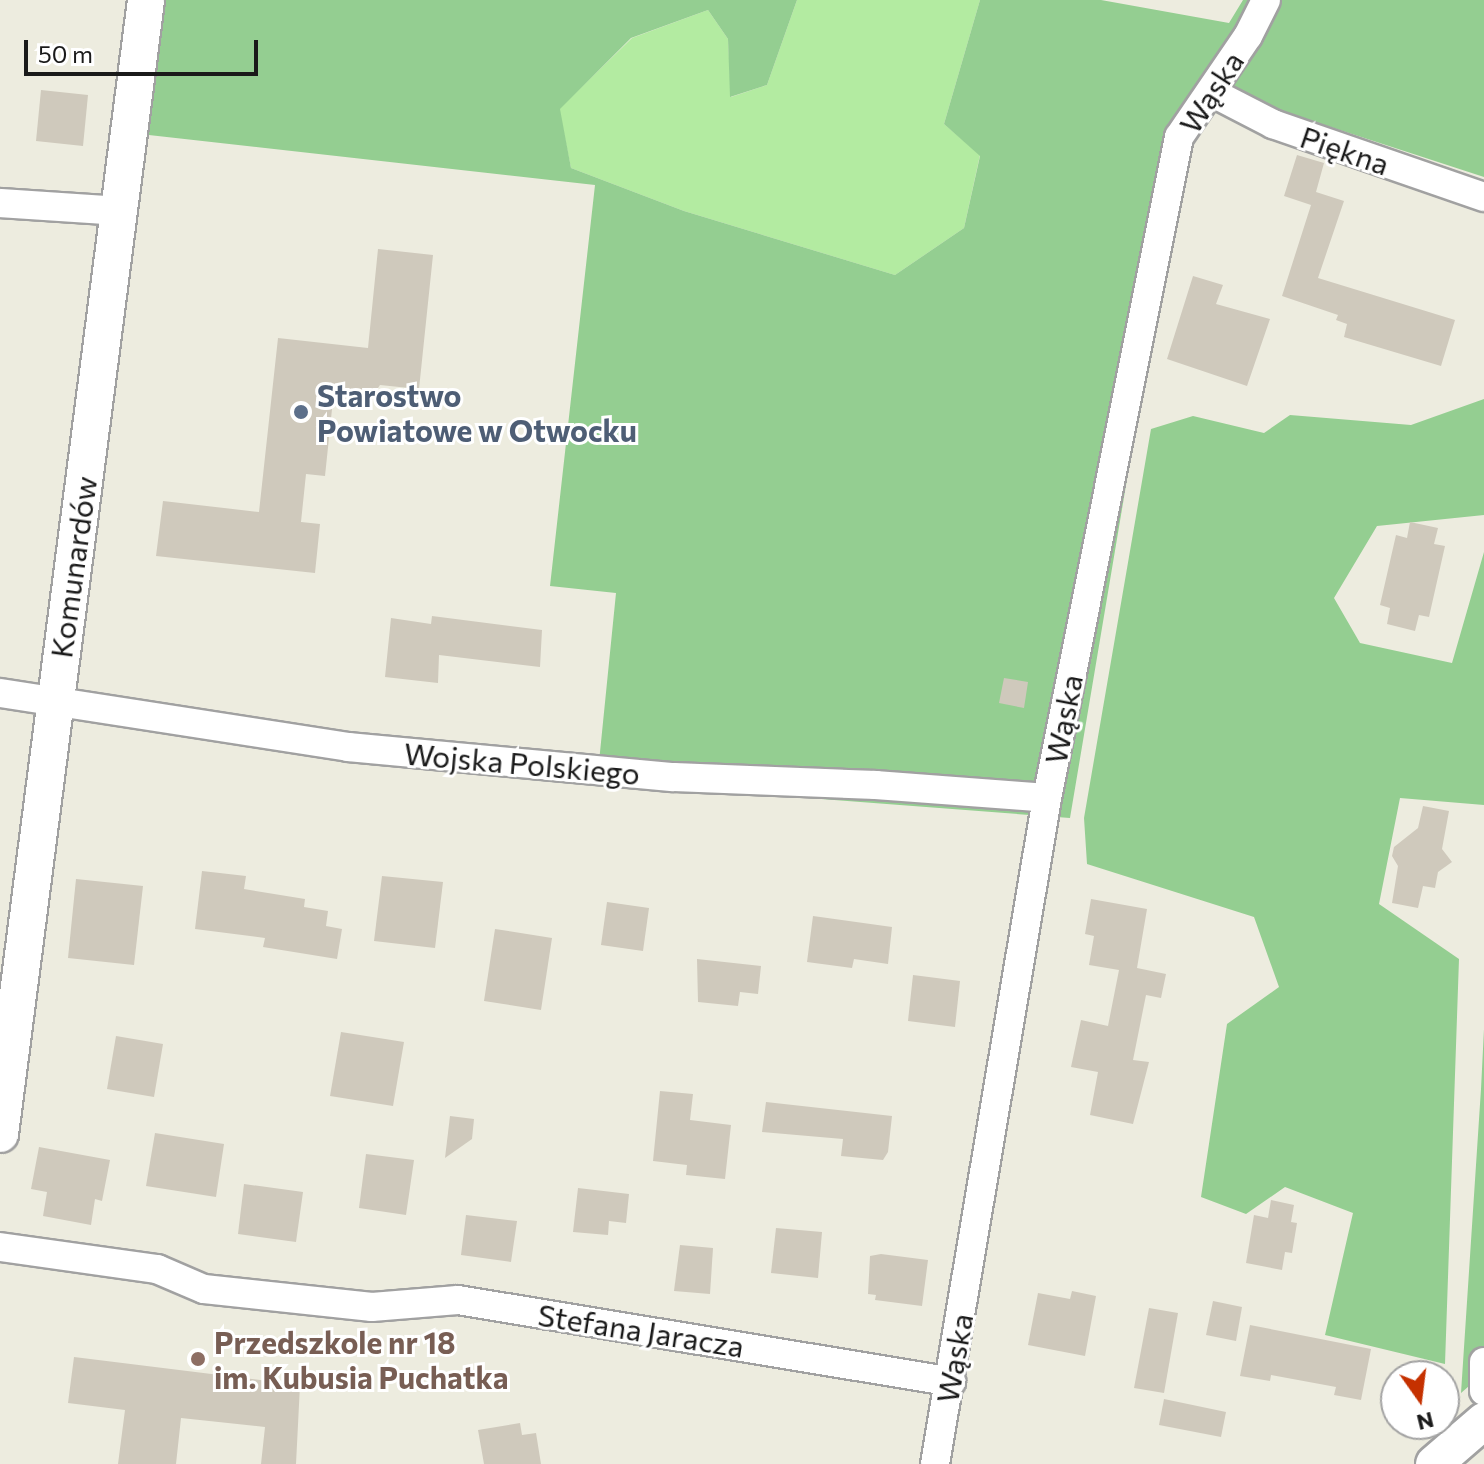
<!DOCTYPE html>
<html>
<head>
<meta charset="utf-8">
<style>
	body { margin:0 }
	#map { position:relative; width:1484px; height:1464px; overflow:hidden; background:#edecdf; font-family:Commissioner,sans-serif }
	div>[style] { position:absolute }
	.grass>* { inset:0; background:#b3eba1 }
	.forest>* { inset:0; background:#94ce91 }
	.building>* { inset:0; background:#cfc9bc }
	.roads { filter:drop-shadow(2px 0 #a1a1a1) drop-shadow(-2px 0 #a1a1a1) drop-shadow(0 2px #a1a1a1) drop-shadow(0 -2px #a1a1a1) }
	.minor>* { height:28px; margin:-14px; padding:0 14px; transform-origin:14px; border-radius:14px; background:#fff }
	.tertiary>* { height:36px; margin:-18px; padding:0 18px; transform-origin:18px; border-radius:18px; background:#fff }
	.dots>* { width:22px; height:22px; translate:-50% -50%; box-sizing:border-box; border:4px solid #fff; border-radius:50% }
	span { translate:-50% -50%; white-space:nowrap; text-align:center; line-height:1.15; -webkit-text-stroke:6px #fff; paint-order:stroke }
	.street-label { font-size:30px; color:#1a1a1a }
	.service-label { font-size:30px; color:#4e5e75; font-weight:700 }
	.left { translate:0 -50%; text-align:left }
	.education-label { font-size:30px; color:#785e54; font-weight:700 }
	.north { position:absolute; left:1380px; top:1360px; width:80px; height:80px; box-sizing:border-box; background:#fff; border:2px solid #a3a3a3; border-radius:50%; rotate:166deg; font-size:22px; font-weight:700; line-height:32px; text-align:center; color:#1a1a1a }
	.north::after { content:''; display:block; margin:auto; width:28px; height:36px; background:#c53100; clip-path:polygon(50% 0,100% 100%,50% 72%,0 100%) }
	.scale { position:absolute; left:24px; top:40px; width:234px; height:36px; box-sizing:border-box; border:4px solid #1a1a1a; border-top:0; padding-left:10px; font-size:24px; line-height:28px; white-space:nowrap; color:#1a1a1a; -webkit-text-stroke:6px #fff; paint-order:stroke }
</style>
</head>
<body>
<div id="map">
	<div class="grass">
		<i style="clip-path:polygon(797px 0,980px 0,944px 124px,980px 155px,964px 228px,895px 275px,684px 211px,571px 168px,559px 109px,632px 38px,708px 10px,728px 39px,731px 97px,767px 85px)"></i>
	</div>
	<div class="forest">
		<i style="clip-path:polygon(141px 0,797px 0,767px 85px,730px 97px,728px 39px,708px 10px,631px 38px,560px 109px,571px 168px,684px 211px,895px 275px,964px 228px,980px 156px,944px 124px,980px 0,1101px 0,1229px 23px,1243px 0,1484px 0,1484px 177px,1266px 106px,1188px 117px,1070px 818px,597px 782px,616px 593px,550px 586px,595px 185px,131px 133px)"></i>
		<i style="clip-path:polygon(1484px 399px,1484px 515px,1377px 526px,1334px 598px,1360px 643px,1452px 663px,1484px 552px,1484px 805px,1400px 798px,1379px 904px,1459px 959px,1445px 1364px,1325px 1335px,1353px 1213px,1285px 1187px,1246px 1214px,1201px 1197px,1227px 1024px,1279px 987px,1254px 917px,1087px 864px,1084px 818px,1151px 429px,1193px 416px,1264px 433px,1290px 415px,1411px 425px)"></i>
		<i style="clip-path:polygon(1484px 1029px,1484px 1373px,1461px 1393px,1481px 1089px)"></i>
	</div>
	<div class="building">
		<i style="clip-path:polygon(41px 90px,88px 95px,83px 146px,36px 141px)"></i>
		<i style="clip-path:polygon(1297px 155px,1324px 163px,1316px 192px,1344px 201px,1318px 278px,1455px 320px,1441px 366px,1344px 337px,1347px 324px,1336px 320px,1338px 315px,1282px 296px,1311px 205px,1284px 196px)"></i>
		<i style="clip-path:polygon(378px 249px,433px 255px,419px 389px,380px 385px,374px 394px,334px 390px,325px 476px,306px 474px,301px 522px,320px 524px,315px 573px,156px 556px,163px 501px,259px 512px,278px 338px,368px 348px)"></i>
		<i style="clip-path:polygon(1193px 276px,1223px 285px,1216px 304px,1270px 319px,1247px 386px,1167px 359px)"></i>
		<i style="clip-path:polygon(1410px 522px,1438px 528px,1434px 544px,1445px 546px,1429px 617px,1419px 615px,1415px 631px,1387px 624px,1390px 608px,1380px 605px,1396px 535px,1407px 538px)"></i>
		<i style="clip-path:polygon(432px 616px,542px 630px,540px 667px,439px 655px,438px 683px,385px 677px,391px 618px,431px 624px)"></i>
		<i style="clip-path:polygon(1004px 678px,1028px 682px,1024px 708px,999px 703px)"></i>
		<i style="clip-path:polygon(1423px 806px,1449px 811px,1442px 849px,1452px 862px,1438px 872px,1435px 888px,1423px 886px,1418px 908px,1392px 903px,1398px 866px,1392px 856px,1394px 847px,1418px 828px)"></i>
		<i style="clip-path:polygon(202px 871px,246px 876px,244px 889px,305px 899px,304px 907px,328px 911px,326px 926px,342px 929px,337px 959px,263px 947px,265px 938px,195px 929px)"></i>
		<i style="clip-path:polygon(382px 876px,443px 882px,435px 948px,374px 941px)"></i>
		<i style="clip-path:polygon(76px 879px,143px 886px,134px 965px,68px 958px)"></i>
		<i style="clip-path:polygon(1091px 899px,1147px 909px,1137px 968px,1166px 974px,1161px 998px,1146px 995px,1133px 1060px,1149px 1062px,1133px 1124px,1090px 1115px,1098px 1072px,1071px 1067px,1081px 1020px,1108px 1026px,1119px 970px,1089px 965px,1094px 936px,1085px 934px)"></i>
		<i style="clip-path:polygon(607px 902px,649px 908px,643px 951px,601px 945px)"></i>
		<i style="clip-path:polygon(813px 916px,892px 927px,888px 964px,854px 959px,852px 968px,807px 962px)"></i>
		<i style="clip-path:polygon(495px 929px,552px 938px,541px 1010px,484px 1001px)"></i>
		<i style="clip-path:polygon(697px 959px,761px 966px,758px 994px,740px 992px,738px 1006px,698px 1002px)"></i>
		<i style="clip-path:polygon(913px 975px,960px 981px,955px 1027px,908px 1021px)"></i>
		<i style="clip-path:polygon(341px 1032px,404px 1042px,393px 1106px,330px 1096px)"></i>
		<i style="clip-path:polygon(116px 1036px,163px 1044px,154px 1097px,107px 1089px)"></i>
		<i style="clip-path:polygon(660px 1091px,693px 1094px,690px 1120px,731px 1125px,725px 1179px,686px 1175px,687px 1165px,653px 1161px)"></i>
		<i style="clip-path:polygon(766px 1102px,892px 1116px,888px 1152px,883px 1160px,841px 1156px,843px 1139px,762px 1132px)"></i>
		<i style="clip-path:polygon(450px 1116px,474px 1119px,472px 1139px,445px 1158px)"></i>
		<i style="clip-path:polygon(155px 1133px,224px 1144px,216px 1197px,146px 1186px)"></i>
		<i style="clip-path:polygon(39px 1147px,110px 1160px,102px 1201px,95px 1199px,91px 1225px,43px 1216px,47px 1192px,31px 1189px)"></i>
		<i style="clip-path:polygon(366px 1154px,414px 1160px,406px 1215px,359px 1208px)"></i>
		<i style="clip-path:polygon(244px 1184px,303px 1192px,296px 1242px,238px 1234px)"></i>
		<i style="clip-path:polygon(578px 1188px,629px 1194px,626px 1223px,609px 1221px,608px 1235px,573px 1232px)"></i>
		<i style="clip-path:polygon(1271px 1200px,1294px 1205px,1291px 1222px,1297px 1223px,1292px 1253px,1285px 1252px,1282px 1270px,1246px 1263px,1254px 1215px,1268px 1218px)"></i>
		<i style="clip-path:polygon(466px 1215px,517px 1221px,511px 1262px,461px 1255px)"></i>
		<i style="clip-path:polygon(776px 1228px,822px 1232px,818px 1278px,771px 1273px)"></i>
		<i style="clip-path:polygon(680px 1245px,713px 1248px,710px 1294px,674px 1291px)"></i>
		<i style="clip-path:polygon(881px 1254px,928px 1260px,922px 1306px,875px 1300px,876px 1295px,868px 1294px,870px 1256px)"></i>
		<i style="clip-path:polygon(1072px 1291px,1096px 1296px,1085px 1356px,1028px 1345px,1038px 1293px,1070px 1299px)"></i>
		<i style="clip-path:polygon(1213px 1301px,1242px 1307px,1236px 1341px,1206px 1335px)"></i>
		<i style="clip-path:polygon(1149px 1308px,1178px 1313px,1164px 1393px,1134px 1388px)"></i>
		<i style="clip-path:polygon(1250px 1325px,1371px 1349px,1361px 1400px,1334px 1395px,1336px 1387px,1271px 1375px,1270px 1381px,1240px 1376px)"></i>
		<i style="clip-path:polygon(74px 1357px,300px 1385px,296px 1464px,261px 1464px,265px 1427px,181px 1418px,176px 1464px,118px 1464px,125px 1410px,68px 1403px)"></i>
		<i style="clip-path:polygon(1164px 1399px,1226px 1412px,1221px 1437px,1159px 1425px)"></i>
		<i style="clip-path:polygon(520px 1423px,522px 1435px,536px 1433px,541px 1464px,484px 1464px,478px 1430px)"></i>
	</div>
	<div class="roads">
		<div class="minor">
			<i style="left:1211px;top:92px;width:70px;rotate:27.3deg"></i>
			<i style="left:1273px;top:124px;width:223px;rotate:19.1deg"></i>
			<i style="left:0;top:203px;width:122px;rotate:3.8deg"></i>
			<i style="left:0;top:693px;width:352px;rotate:8.8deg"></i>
			<i style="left:348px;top:747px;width:327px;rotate:5.3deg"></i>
			<i style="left:674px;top:777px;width:202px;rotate:2.3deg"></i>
			<i style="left:876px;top:785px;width:171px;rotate:4.3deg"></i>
			<i style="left:0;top:1247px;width:159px;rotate:8deg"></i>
			<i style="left:157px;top:1269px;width:51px;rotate:23.1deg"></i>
			<i style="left:204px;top:1289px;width:169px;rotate:6.1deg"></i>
			<i style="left:372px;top:1307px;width:86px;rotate:-4.7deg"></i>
			<i style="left:458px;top:1300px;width:500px;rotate:9.4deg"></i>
			<i style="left:1484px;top:1362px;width:29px;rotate:90deg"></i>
			<i style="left:935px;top:1464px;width:675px;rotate:-80.45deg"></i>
			<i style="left:1047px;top:798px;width:674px;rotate:-78.71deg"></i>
			<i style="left:1179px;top:137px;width:122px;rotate:-55.7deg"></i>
			<i style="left:1248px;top:36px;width:40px;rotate:-63.4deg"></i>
		</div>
		<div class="tertiary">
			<i style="left:0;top:1134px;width:1143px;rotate:-82.66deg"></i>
			<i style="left:1434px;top:1464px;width:66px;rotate:-40.7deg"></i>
		</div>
	</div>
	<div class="dots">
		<i style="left:301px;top:412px;background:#5c6f8a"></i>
		<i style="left:198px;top:1359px;background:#8d6e63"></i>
	</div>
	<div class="street-label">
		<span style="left:1211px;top:92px;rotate:-57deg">Wąska</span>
		<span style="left:1345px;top:150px;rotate:19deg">Piękna</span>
		<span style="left:73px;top:567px;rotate:-82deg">Komunardów</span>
		<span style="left:1063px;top:719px;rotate:-79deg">Wąska</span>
		<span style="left:522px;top:763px;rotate:5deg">Wojska Polskiego</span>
		<span style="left:641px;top:1330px;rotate:9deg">Stefana Jaracza</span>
		<span style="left:954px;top:1358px;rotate:-80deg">Wąska</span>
	</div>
	<div class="service-label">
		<span class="left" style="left:317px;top:412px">Starostwo<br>Powiatowe w Otwocku</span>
	</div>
	<div class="education-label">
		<span class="left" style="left:214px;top:1359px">Przedszkole nr 18<br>im. Kubusia Puchatka</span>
	</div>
	<div class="north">N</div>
	<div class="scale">50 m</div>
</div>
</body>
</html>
